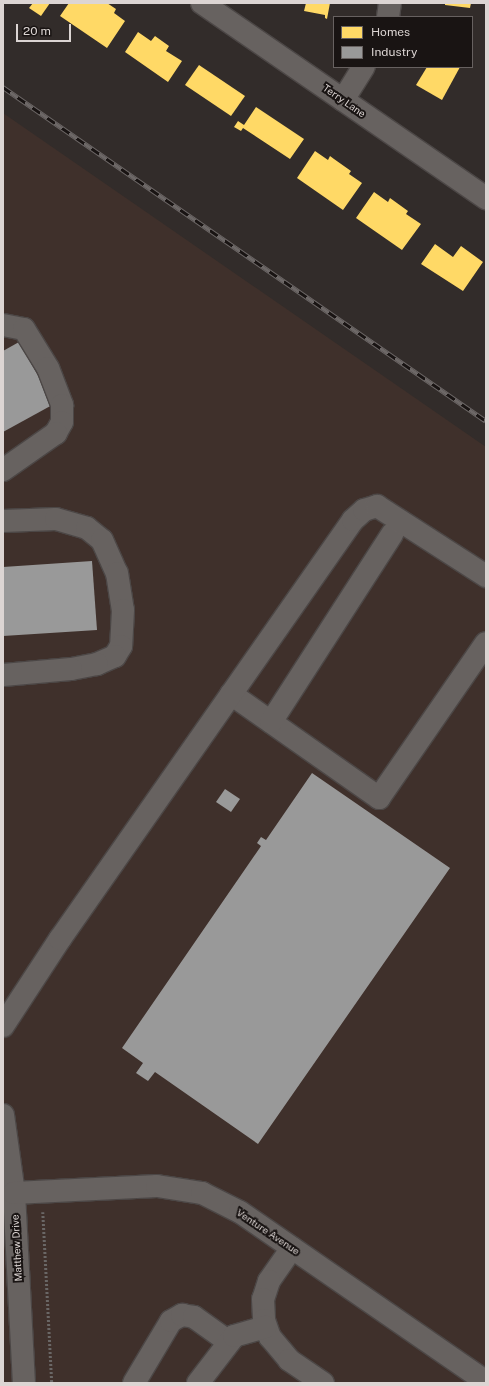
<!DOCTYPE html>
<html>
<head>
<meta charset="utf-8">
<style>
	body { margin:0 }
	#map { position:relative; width:489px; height:1386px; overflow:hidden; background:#322c2a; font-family:"Public Sans",sans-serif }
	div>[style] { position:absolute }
	.built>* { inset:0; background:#3f302b }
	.homes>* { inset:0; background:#ffd966 }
	.industry>* { inset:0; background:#999 }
	.path>* { height:2.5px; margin-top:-1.25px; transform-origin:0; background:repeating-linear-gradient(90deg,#6a6766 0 2px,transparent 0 4px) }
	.roads { filter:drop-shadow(1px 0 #4c4746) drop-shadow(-1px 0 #4c4746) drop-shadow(0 1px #4c4746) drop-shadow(0 -1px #4c4746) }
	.minor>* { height:22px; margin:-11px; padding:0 11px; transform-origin:11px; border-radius:11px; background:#676260 }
	.rail>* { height:4.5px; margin-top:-2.25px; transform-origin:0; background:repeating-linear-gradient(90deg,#191413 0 9px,#6d6867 0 18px); box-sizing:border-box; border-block:1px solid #6d6867 }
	span { translate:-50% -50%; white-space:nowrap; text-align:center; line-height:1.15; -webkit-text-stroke:4px #191413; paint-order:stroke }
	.street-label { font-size:10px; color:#dcd5d3 }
	.frame { position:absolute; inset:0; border:4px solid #dcd5d3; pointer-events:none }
	.legend { position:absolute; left:333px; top:16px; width:140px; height:52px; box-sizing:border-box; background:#191413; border:1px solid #676160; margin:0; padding:5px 7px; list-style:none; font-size:12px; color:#dcd5d3 }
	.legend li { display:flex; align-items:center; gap:8px; height:20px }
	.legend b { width:20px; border:1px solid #676160 }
	.scale { position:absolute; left:16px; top:24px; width:55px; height:18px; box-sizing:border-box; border:2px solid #dcd5d3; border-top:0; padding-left:5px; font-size:12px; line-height:14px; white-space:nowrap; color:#dcd5d3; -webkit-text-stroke:3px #191413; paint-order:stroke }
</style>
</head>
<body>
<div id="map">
	<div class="built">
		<i style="clip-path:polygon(3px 113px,486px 447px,486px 1383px,3px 1383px)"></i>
	</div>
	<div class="homes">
		<i style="clip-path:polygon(33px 3px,50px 3px,41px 16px,29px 8px)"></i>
		<i style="clip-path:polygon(69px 3px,107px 3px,116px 9px,114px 13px,125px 21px,107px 48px,60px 16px)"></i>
		<i style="clip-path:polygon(306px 3px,330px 3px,327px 19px,325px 18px,325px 15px,304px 11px)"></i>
		<i style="clip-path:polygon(445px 3px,471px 3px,470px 8px,445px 5px)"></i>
		<i style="clip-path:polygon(138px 32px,151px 41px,155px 36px,169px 46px,166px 51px,182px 61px,168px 82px,125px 52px)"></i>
		<i style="clip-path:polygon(199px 65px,245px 96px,231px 116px,185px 85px)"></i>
		<i style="clip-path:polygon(427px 67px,460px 67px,442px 100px,416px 85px)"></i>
		<i style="clip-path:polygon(256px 107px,304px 139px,290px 159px,243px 128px,241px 131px,234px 127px,238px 121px,244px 125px)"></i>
		<i style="clip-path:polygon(315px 151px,328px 160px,330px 156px,334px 159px,351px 171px,349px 174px,362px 183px,343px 210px,297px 178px)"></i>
		<i style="clip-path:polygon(374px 192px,388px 202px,390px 198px,408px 211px,406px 214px,421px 224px,402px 250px,356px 218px)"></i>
		<i style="clip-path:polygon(435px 244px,453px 257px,461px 246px,483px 262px,463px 291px,421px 264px)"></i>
	</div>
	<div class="industry">
		<i style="clip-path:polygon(19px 342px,54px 404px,3px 432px,3px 351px)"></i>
		<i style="clip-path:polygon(92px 561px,97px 630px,3px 636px,3px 567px)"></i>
		<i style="clip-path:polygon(312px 773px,450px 868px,258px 1144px,155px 1072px,148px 1081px,136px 1073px,143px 1063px,122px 1048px,259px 849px,261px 846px,257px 843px,261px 837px,266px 840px)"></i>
		<i style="clip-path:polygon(225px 789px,240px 799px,231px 812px,216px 802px)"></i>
	</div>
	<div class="path">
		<i style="left:43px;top:1212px;width:171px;rotate:87deg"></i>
	</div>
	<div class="roads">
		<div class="minor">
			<i style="left:202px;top:3px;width:345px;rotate:34.5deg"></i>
			<i style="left:388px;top:17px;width:14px;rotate:-82deg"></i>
			<i style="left:343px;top:100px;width:39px;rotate:-58deg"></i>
			<i style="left:3px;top:325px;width:21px;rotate:11deg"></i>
			<i style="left:24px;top:329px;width:46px;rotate:58.4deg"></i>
			<i style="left:48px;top:368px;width:40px;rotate:69deg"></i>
			<i style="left:62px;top:405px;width:17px;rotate:90deg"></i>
			<i style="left:62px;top:422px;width:13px;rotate:119deg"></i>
			<i style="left:56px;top:433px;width:65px;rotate:145.1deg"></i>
			<i style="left:3px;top:521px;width:53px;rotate:-2.2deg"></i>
			<i style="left:56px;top:519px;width:32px;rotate:16deg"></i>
			<i style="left:87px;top:528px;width:19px;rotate:39deg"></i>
			<i style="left:102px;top:540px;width:36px;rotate:66deg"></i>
			<i style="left:117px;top:573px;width:37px;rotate:81deg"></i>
			<i style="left:123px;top:610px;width:36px;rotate:93deg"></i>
			<i style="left:121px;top:646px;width:12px;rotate:121deg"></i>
			<i style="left:115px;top:656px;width:20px;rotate:156deg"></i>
			<i style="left:97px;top:664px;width:26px;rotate:169deg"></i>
			<i style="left:71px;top:669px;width:68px;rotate:175deg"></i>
			<i style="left:231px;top:694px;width:181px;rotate:35.1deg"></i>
			<i style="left:379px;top:798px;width:188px;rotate:-55.4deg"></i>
			<i style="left:271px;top:722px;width:224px;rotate:-57.2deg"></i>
			<i style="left:3px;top:1026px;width:104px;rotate:-56.8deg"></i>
			<i style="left:60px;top:939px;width:511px;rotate:-55.04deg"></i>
			<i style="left:353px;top:520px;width:15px;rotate:-42deg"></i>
			<i style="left:364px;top:510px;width:14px;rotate:-17deg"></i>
			<i style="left:377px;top:506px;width:130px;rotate:32.7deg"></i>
			<i style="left:3px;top:1115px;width:79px;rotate:82deg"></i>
			<i style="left:14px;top:1193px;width:190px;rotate:87deg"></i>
			<i style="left:14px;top:1193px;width:143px;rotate:-2.8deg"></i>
			<i style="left:157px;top:1186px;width:46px;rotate:8.8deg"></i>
			<i style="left:202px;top:1193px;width:42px;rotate:26.6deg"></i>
			<i style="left:240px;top:1212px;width:299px;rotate:34.6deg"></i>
			<i style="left:292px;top:1248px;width:40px;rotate:124.9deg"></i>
			<i style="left:269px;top:1281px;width:19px;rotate:108deg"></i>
			<i style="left:263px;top:1299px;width:21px;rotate:87deg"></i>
			<i style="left:264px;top:1320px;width:18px;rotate:71deg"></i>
			<i style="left:270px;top:1337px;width:30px;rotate:50deg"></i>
			<i style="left:289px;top:1360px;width:41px;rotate:34.1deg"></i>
			<i style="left:134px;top:1383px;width:72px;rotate:-59.2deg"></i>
			<i style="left:171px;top:1321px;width:13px;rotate:-29deg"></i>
			<i style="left:182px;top:1315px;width:12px;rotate:9deg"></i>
			<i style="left:194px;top:1317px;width:43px;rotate:35.5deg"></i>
			<i style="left:198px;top:1383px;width:59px;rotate:-52.5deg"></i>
			<i style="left:234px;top:1336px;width:33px;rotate:-16deg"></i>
		</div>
	</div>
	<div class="rail">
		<i style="left:3px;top:87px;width:587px;rotate:34.66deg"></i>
	</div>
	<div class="street-label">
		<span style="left:344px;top:101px;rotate:35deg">Terry Lane</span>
		<span style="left:268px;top:1232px;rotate:34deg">Venture Avenue</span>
		<span style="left:17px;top:1248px;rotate:-93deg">Matthew Drive</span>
	</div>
	<div class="frame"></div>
	<ul class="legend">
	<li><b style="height:11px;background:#ffd966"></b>Homes</li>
	<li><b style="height:11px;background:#999"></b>Industry</li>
	</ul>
	<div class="scale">20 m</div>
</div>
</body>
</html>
